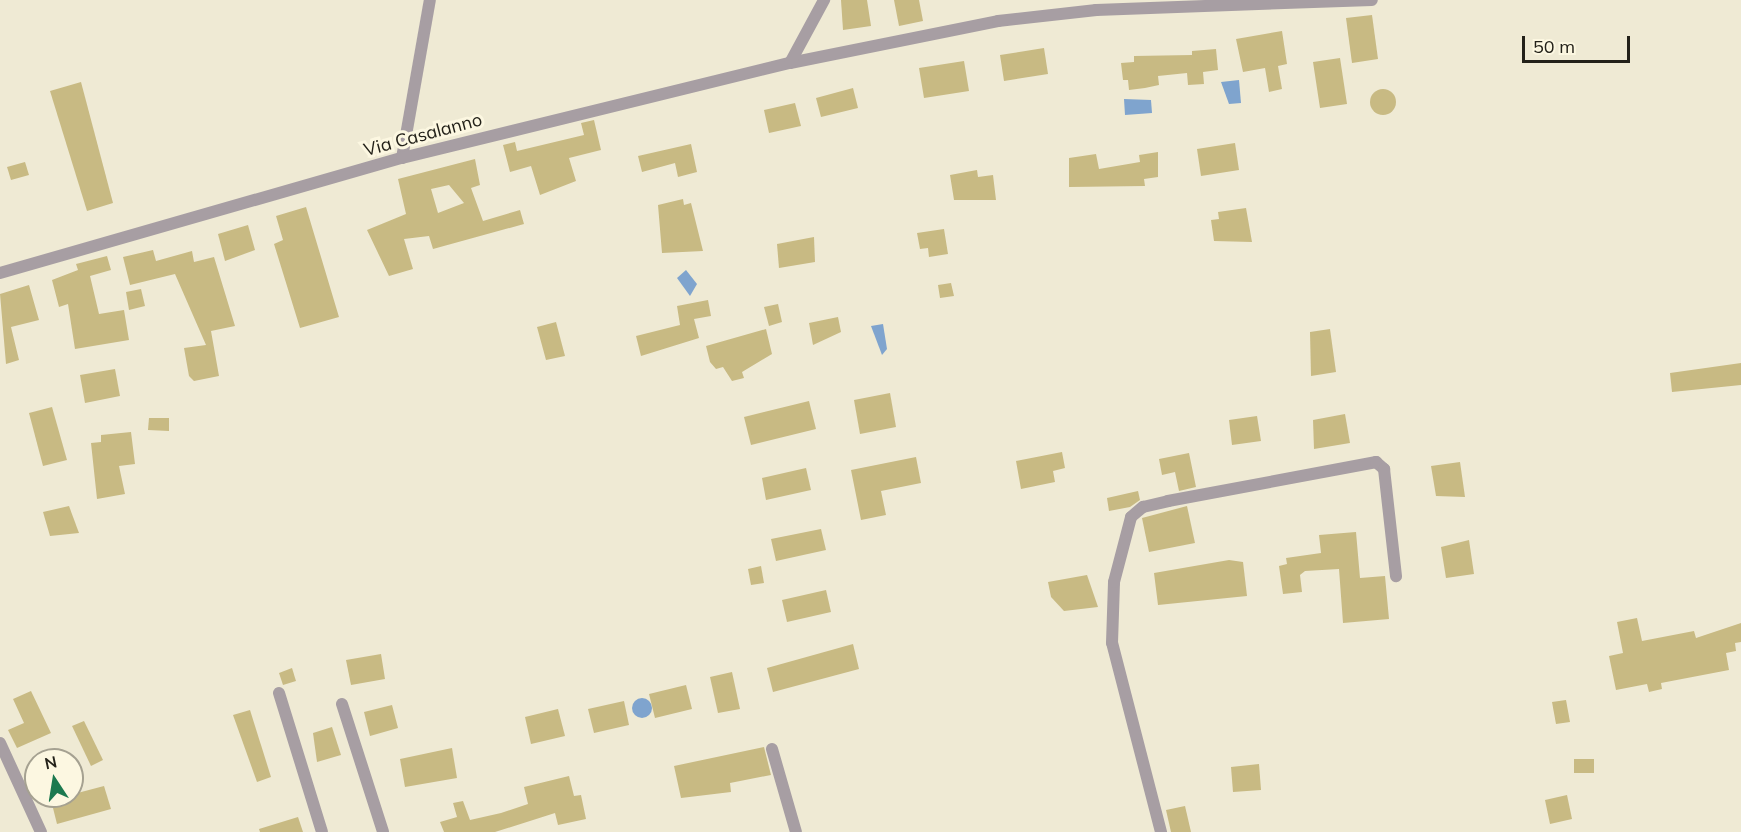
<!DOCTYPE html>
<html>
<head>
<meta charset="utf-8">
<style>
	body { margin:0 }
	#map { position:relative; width:1741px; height:832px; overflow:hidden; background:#efead4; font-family:Mulish,sans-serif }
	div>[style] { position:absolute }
	.water>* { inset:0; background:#7fa4ce }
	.round { border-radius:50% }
	.building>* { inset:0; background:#c8ba83 }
	.street>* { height:12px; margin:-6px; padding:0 6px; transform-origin:6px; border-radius:6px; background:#a79ea3 }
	span { translate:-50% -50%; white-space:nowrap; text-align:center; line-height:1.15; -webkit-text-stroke:6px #fcf7e1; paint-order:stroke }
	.street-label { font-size:18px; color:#232119 }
	.north { position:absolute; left:24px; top:748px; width:60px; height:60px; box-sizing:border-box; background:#fcf7e1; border:2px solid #a5a191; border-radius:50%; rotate:348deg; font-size:16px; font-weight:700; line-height:24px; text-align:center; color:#232119 }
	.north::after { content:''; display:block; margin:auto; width:21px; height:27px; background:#1c794f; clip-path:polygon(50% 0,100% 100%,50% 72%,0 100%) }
	.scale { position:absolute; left:1522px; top:36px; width:108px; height:27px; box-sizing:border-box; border:3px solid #232119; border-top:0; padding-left:8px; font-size:18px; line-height:21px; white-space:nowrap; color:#232119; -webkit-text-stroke:4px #fcf7e1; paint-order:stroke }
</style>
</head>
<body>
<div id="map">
	<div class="water">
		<i style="clip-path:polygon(1239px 80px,1241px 103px,1229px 104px,1221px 82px)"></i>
		<i style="clip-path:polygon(1124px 99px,1151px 100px,1152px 113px,1125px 115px)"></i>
		<i style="clip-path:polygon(686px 270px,697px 284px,690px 296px,677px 278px)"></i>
		<i style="clip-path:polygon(883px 324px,887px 349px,882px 355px,871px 326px)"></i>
		<i class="round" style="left:632px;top:698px;width:20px;height:20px"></i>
	</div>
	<div class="building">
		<i style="clip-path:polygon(841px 0,867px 0,871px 26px,843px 30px)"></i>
		<i style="clip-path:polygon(894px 0,919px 0,923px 21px,899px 26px)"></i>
		<i style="clip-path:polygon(1372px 15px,1378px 59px,1352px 63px,1346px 18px)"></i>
		<i style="clip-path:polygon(1282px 31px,1287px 64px,1278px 66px,1282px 89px,1269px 92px,1265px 68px,1243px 72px,1236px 39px)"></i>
		<i style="clip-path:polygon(1044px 48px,1048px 74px,1004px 81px,1000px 55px)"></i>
		<i style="clip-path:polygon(1216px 49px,1218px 70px,1203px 72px,1204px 84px,1188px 85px,1187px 73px,1158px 76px,1159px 85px,1145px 88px,1129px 90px,1128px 80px,1123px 80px,1121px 63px,1134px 62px,1134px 56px,1192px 55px,1192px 51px)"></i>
		<i style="clip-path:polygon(1340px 58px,1347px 104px,1320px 108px,1313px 62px)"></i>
		<i style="clip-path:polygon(964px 61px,969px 91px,924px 98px,919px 68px)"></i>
		<i style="clip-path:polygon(81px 82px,113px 203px,87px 211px,50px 91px)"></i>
		<i style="clip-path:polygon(853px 88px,858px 108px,821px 117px,816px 98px)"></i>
		<i class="round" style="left:1370px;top:89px;width:26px;height:26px"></i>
		<i style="clip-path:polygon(795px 103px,801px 126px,769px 133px,764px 110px)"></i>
		<i style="clip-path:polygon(594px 120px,601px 150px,569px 158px,576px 181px,540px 195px,531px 166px,510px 172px,503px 145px,515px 142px,517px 151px,584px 135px,581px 123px)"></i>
		<i style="clip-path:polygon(1235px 143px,1239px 170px,1201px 176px,1197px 149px)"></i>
		<i style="clip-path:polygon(691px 144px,697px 172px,678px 177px,675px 163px,642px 172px,638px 156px)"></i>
		<i style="clip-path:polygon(1158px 152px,1158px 177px,1144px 179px,1145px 186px,1069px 187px,1069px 158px,1096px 154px,1099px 169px,1140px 162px,1139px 155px)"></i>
		<i style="clip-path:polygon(evenodd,475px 159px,480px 185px,471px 188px,483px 221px,520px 210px,524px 224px,433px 249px,429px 236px,404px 239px,413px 269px,389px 276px,367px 230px,406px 214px,398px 179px,475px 159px,449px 185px,464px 203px,438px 213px,431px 189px,449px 185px)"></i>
		<i style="clip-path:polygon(25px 162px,29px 175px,11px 180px,7px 167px)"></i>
		<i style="clip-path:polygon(977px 170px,978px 177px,993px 175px,996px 200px,954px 200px,950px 175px)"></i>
		<i style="clip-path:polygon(683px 199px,684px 205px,691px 203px,703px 251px,662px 253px,658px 205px)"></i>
		<i style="clip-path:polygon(306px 207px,339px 317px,300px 328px,274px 244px,283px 240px,276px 216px)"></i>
		<i style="clip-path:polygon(1246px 208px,1252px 242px,1214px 241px,1211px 220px,1219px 219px,1218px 212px)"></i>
		<i style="clip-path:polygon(248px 225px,255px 250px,225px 261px,218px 234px)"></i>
		<i style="clip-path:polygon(944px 229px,948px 254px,929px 257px,928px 248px,920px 249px,917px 233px)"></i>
		<i style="clip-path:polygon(814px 237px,815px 262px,779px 268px,777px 244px)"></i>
		<i style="clip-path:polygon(153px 250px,156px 261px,192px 251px,194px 262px,214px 257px,235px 326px,211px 331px,219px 376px,194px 381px,189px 376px,184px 348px,206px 345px,175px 274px,130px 285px,123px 257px)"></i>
		<i style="clip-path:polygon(107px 256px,111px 270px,90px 276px,99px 314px,124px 310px,129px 340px,75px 349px,68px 304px,59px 307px,52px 280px,78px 270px,76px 264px)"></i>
		<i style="clip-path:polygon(951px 283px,954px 296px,940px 298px,938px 285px)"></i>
		<i style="clip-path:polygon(29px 285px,39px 320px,11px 327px,19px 360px,6px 364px,0 294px)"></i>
		<i style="clip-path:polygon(141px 289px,145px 306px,129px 310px,126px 292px)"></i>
		<i style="clip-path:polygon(708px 300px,711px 316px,694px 319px,699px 338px,641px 356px,636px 336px,680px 325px,677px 306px)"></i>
		<i style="clip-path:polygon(778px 304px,782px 322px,769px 326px,764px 307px)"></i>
		<i style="clip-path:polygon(838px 317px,841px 332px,813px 345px,809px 323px)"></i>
		<i style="clip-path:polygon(556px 322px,565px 356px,546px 360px,537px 327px)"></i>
		<i style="clip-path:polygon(766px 329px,772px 354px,742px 372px,744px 378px,732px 381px,723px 367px,716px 369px,710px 362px,706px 346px)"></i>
		<i style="clip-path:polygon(1330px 329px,1336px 372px,1311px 376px,1310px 332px)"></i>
		<i style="clip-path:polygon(1741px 363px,1741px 385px,1672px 392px,1670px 373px)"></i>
		<i style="clip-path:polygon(115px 369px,120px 396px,85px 403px,80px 375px)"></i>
		<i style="clip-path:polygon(890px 393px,896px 427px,860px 434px,854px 400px)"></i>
		<i style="clip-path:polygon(809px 401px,816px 429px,751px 445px,744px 417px)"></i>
		<i style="clip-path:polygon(52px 407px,67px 460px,43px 466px,29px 413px)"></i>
		<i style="clip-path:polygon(1345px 414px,1350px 443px,1314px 449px,1313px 420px)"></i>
		<i style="clip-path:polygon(1257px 416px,1261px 441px,1232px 445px,1229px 420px)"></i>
		<i style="clip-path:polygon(149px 418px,169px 418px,169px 431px,148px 430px)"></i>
		<i style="clip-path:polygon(131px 432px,135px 464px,119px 466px,125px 494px,97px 499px,91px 443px,101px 442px,101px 435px)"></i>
		<i style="clip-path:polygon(1062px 452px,1065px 468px,1053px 471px,1055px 482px,1021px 489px,1016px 461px)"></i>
		<i style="clip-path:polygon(1189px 453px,1196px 487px,1179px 491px,1175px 472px,1162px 475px,1159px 459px)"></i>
		<i style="clip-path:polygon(916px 457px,921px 483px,881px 491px,886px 515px,861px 520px,851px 470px)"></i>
		<i style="clip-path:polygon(1460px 462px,1465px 497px,1436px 496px,1431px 466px)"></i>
		<i style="clip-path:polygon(806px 468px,811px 490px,766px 500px,762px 478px)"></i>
		<i style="clip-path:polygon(1138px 491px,1140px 500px,1130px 507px,1109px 511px,1107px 498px)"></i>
		<i style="clip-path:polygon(69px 506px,79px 533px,50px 536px,43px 512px)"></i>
		<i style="clip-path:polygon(1187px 506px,1195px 543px,1149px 552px,1142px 518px)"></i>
		<i style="clip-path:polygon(821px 529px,826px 550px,776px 561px,771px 539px)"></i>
		<i style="clip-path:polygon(1356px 532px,1360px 578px,1385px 576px,1389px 619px,1343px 623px,1339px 569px,1305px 571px,1300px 575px,1302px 592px,1283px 594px,1279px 566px,1287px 564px,1286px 558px,1321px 553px,1319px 535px)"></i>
		<i style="clip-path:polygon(1469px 540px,1474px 574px,1446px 578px,1441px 547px)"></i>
		<i style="clip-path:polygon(1229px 560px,1243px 562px,1247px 596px,1158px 605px,1154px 573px)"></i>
		<i style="clip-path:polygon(761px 566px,764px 583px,751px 585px,748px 569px)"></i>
		<i style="clip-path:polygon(1087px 575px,1098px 607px,1064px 611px,1051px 597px,1048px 582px)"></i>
		<i style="clip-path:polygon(826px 590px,831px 612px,787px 622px,782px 600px)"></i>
		<i style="clip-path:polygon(1637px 618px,1642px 641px,1694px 631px,1696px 638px,1741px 623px,1741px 642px,1735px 643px,1736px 651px,1726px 653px,1729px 670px,1661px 683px,1662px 689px,1649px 692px,1647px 684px,1616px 690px,1609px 656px,1623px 653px,1617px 622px)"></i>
		<i style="clip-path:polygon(853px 644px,859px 669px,773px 692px,767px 668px)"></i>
		<i style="clip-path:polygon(381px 654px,385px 679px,351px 685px,346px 660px)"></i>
		<i style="clip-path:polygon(292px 668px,296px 681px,283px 685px,279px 673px)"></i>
		<i style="clip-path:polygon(732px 672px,740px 709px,718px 713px,710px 677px)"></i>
		<i style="clip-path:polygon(686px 685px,692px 709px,655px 718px,649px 694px)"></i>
		<i style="clip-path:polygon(31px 691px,51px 733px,17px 748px,8px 730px,24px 723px,13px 699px)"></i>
		<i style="clip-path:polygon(1566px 700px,1570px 722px,1556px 724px,1552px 702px)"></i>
		<i style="clip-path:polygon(624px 701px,629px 725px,594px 733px,588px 709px)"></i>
		<i style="clip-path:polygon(392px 705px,398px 728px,370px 736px,364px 712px)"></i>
		<i style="clip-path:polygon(558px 709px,565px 736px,531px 744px,525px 717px)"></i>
		<i style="clip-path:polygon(250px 710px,271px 777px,257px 782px,233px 715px)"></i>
		<i style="clip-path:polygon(84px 721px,103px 760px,91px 766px,72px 726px)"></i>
		<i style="clip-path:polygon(332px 727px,341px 755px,317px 762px,313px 733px)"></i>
		<i style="clip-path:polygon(764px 747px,771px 775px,730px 783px,731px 792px,681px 798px,674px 766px)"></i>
		<i style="clip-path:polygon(452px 748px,457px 778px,405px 787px,400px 759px)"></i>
		<i style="clip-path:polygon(1574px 759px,1594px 759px,1594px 773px,1574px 773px)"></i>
		<i style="clip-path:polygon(1259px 764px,1261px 790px,1233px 792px,1231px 767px)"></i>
		<i style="clip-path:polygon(569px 776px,574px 796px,581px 795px,586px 819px,558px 825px,555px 813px,495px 832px,444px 832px,440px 822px,457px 817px,453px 803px,463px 801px,470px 820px,501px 813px,528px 804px,524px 787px)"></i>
		<i style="clip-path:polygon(104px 786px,111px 809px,57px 824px,51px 800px)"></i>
		<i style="clip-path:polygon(1567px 795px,1572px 819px,1550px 824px,1545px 800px)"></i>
		<i style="clip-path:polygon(1185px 806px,1191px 832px,1171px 832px,1166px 810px)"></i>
		<i style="clip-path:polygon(298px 817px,303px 832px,260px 832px,259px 829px)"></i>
	</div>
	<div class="street">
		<i style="left:790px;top:63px;width:212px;rotate:-11.4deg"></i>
		<i style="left:998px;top:21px;width:99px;rotate:-6.4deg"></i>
		<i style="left:1096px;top:10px;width:276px;rotate:-2.1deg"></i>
		<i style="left:402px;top:158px;width:160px;rotate:-80deg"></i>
		<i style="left:0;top:273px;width:418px;rotate:-16deg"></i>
		<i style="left:402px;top:158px;width:399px;rotate:-13.8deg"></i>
		<i style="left:790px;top:63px;width:72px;rotate:-61.6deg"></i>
		<i style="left:279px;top:693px;width:145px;rotate:72.8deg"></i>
		<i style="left:342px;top:704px;width:134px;rotate:72.2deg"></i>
		<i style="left:0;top:743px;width:98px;rotate:65.3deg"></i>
		<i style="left:772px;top:749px;width:86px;rotate:73.9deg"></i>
		<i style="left:1161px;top:832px;width:195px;rotate:-104.5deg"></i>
		<i style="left:1112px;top:643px;width:61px;rotate:-88.1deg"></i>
		<i style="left:1114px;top:582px;width:67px;rotate:-75.3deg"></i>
		<i style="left:1131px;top:517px;width:16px;rotate:-40deg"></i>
		<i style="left:1143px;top:507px;width:26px;rotate:-13deg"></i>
		<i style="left:1168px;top:501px;width:212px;rotate:-10.6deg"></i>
		<i style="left:1376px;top:462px;width:11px;rotate:41deg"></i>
		<i style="left:1384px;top:469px;width:108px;rotate:83.6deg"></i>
	</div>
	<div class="street-label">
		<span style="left:423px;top:135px;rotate:-15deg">Via Casalanno</span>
	</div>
	<div class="north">N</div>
	<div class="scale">50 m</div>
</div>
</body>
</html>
